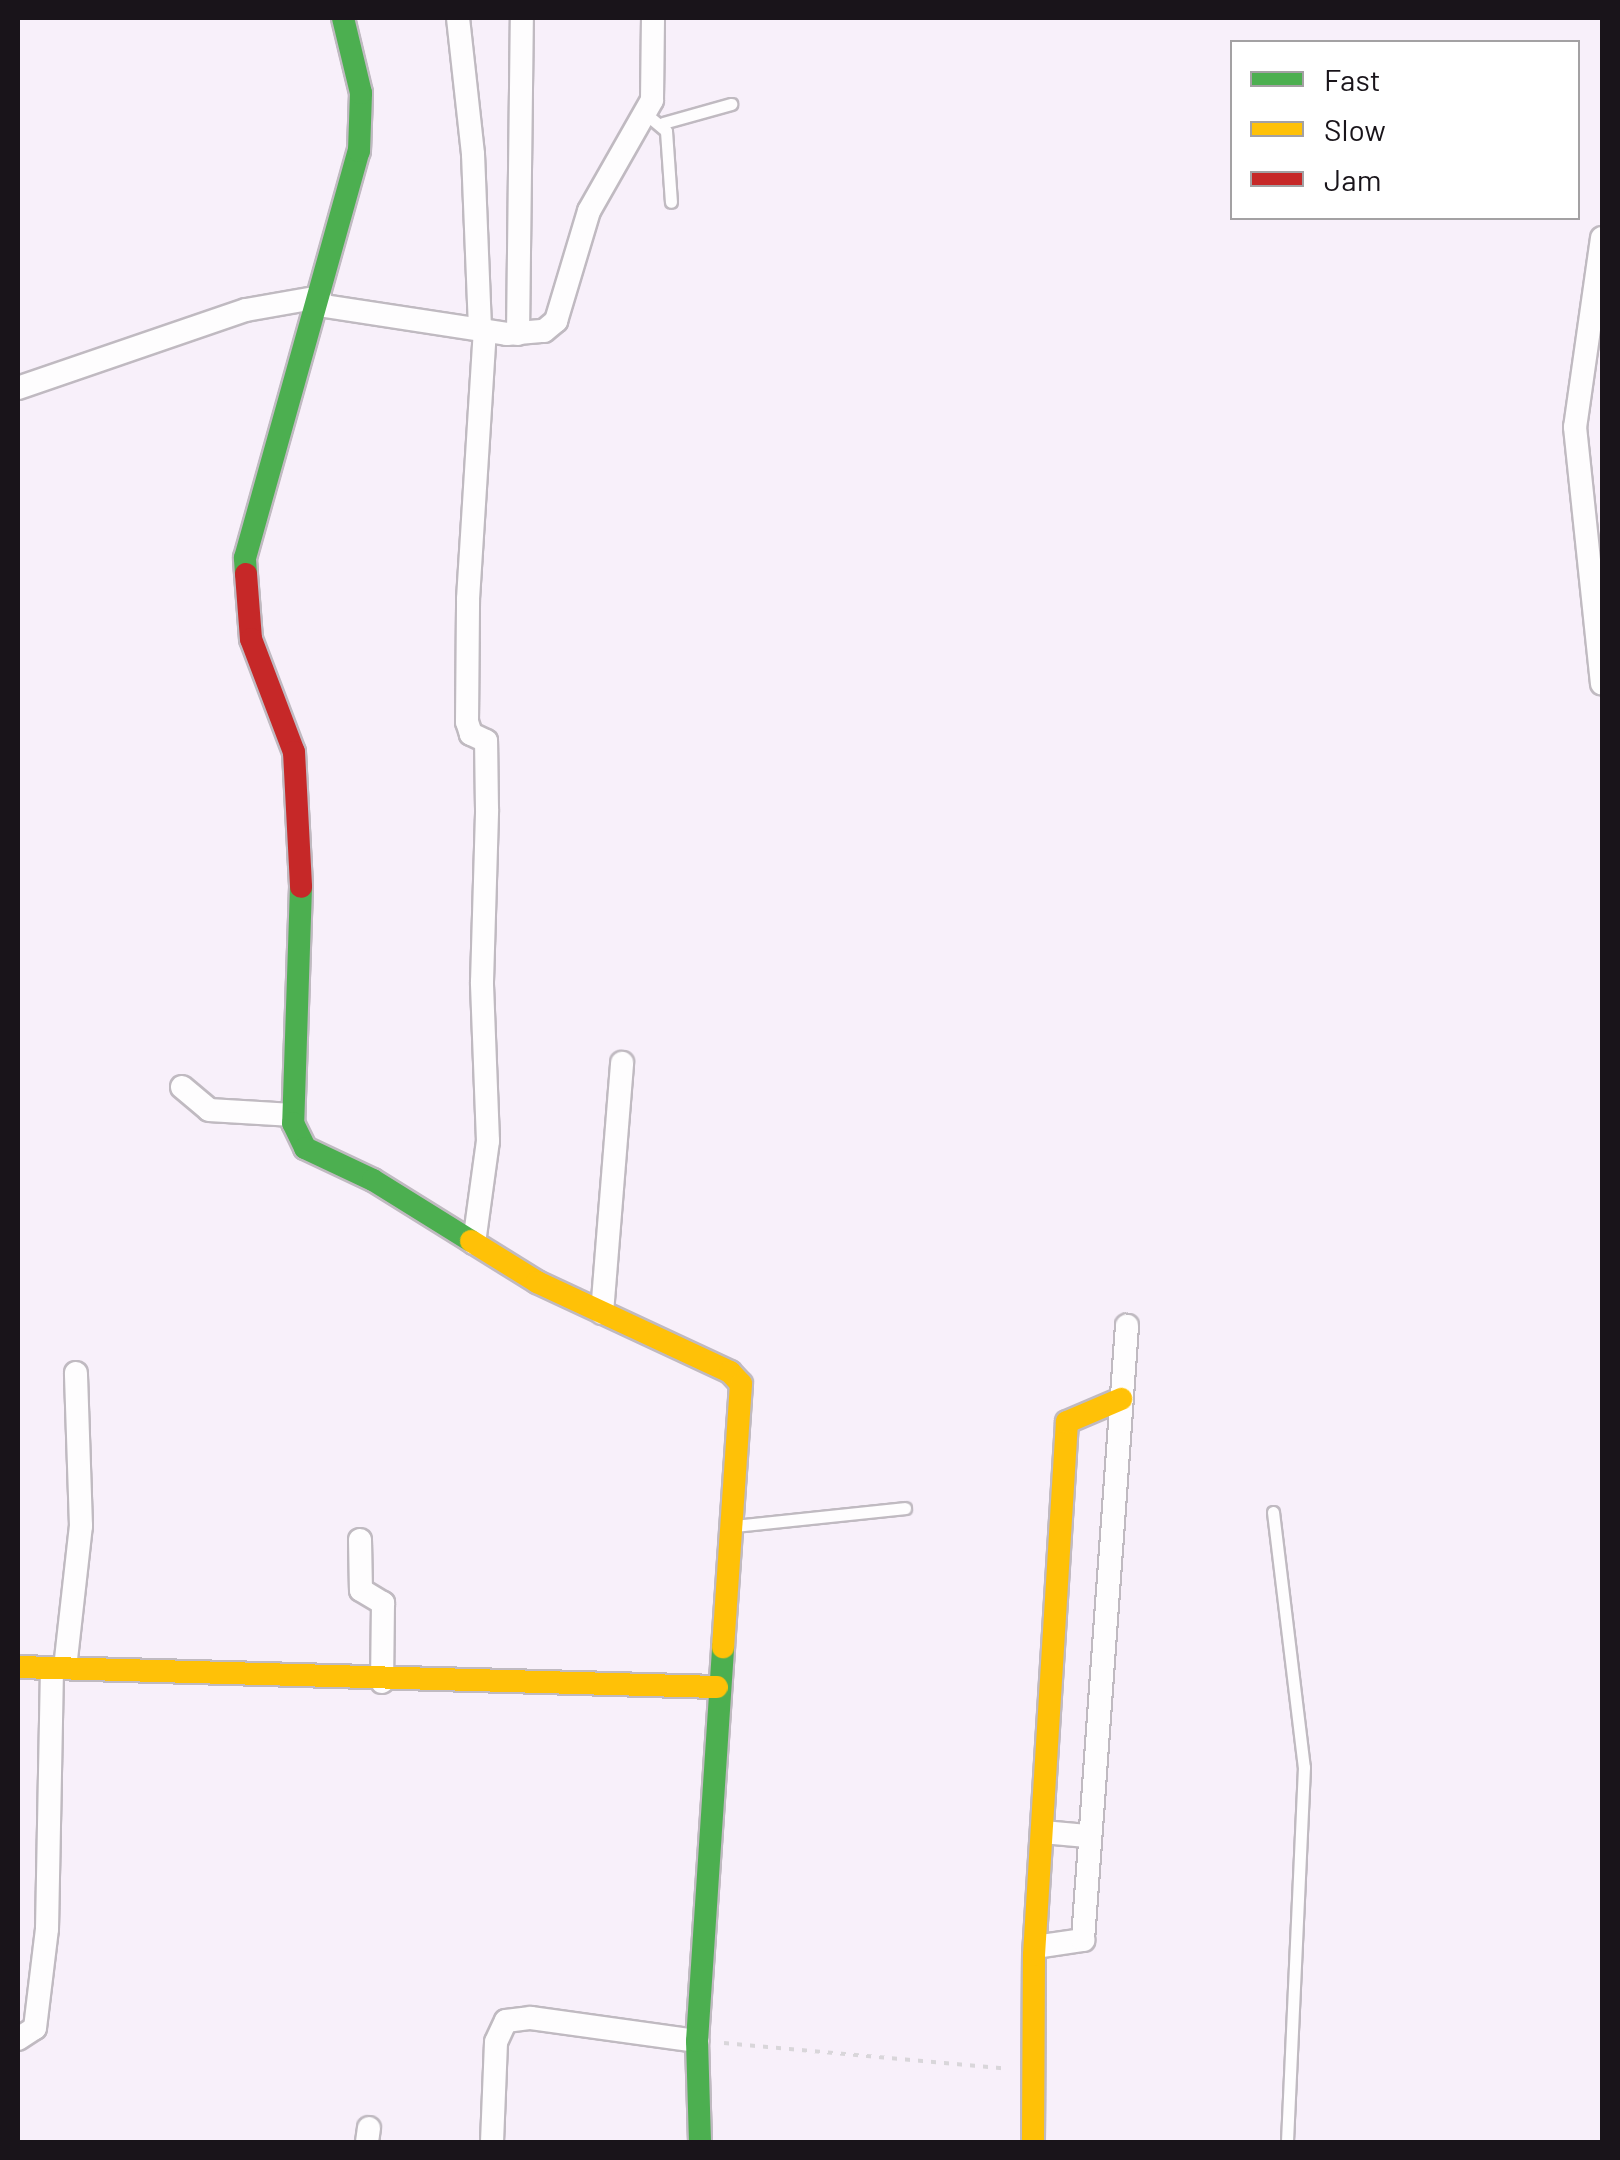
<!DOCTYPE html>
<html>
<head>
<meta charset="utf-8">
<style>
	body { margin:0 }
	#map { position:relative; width:1620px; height:2160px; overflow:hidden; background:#f8f0fa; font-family:Barlow,sans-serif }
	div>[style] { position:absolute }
	.path>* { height:4px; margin-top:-2px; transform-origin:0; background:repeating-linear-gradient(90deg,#d9d6da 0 5px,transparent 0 13px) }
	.roads { filter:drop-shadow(2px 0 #c0bac1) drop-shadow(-2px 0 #c0bac1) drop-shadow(0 2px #c0bac1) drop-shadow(0 -2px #c0bac1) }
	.lane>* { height:11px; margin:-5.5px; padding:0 5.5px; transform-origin:5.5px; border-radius:5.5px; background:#fefdfe }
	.street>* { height:22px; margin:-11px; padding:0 11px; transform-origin:11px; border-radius:11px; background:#fefdfe }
	.fast>* { height:22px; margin:-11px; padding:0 11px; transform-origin:11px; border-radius:11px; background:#4caf50 }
	.slow>* { height:22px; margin:-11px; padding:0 11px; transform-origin:11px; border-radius:11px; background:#ffc107 }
	.jam>* { height:22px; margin:-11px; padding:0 11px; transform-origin:11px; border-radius:11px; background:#c62828 }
	span { translate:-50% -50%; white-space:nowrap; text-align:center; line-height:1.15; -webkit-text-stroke:9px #fff; paint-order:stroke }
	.frame { position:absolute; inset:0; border:20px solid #19141a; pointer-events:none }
	.legend { position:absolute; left:1230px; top:40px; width:350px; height:180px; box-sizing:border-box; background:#fff; border:2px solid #a3a1a3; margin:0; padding:12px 18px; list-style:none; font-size:30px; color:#19141a }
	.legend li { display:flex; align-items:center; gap:20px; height:50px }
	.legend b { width:50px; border:2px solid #a3a1a3 }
</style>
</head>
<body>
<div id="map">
	<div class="path">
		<i style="left:724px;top:2043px;width:285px;rotate:5.2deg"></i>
	</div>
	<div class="roads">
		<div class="lane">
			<i style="left:646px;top:114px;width:26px;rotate:40deg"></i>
			<i style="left:666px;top:131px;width:71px;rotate:86deg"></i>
			<i style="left:663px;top:123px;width:71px;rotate:-15.6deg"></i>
			<i style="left:1273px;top:1512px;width:257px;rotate:83.1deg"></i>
			<i style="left:1304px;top:1767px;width:375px;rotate:92.6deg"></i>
			<i style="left:735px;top:1526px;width:171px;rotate:-6deg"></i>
		</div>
		<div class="street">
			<i style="left:458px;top:18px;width:137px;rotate:83.7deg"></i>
			<i style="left:473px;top:154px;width:176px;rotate:87.7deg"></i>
			<i style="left:1602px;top:238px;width:191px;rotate:98.1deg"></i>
			<i style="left:1575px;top:427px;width:258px;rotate:84deg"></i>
			<i style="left:318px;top:305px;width:191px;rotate:8.7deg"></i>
			<i style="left:507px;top:334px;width:37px;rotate:-5deg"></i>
			<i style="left:544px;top:331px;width:16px;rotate:-40deg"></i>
			<i style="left:556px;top:321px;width:115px;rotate:-73.3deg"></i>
			<i style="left:589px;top:211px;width:128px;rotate:-60.4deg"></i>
			<i style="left:652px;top:100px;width:82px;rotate:-89.3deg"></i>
			<i style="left:518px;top:334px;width:316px;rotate:-89.3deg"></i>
			<i style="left:18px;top:388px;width:241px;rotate:-18.9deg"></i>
			<i style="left:246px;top:310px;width:75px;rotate:-10deg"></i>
			<i style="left:182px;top:1087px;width:35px;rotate:40deg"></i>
			<i style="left:209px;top:1110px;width:84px;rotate:3.4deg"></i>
			<i style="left:474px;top:1243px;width:103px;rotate:-82.2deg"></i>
			<i style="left:488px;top:1141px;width:159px;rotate:-92.2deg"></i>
			<i style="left:482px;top:982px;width:173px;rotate:-88.3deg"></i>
			<i style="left:487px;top:809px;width:68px;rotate:-90.8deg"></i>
			<i style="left:486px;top:741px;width:17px;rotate:-155deg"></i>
			<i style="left:471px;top:734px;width:13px;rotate:-108deg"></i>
			<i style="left:467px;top:722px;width:123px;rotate:-89.5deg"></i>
			<i style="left:468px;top:599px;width:269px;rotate:-86.4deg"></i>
			<i style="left:602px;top:1313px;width:251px;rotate:-85.4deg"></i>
			<i style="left:360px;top:1540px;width:50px;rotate:88.9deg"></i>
			<i style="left:361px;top:1590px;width:26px;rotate:31deg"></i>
			<i style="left:383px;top:1603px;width:79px;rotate:90.7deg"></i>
			<i style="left:65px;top:1668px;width:143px;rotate:-83.6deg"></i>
			<i style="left:81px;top:1526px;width:153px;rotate:-91.9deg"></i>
			<i style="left:1043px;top:1832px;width:44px;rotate:5.2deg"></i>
			<i style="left:1035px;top:1947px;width:49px;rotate:-8.3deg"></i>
			<i style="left:1083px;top:1940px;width:616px;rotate:-85.9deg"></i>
			<i style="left:18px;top:2039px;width:20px;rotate:-33deg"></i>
			<i style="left:35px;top:2028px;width:100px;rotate:-83.1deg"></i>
			<i style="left:47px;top:1929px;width:261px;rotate:-88.9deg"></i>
			<i style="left:367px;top:2142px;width:14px;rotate:-82deg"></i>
			<i style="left:492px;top:2142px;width:100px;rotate:-87.7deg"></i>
			<i style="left:496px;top:2042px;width:23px;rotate:-65deg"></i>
			<i style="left:506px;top:2021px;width:25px;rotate:-7deg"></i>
			<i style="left:531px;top:2018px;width:168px;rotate:7.9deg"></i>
		</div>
		<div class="fast">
			<i style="left:246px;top:574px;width:16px;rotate:-94deg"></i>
			<i style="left:245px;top:558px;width:423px;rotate:-74.4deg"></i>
			<i style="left:359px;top:151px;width:58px;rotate:-88deg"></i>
			<i style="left:361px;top:93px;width:77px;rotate:-103.5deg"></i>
			<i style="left:301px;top:887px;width:236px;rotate:91.9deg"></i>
			<i style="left:293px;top:1123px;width:28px;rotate:64deg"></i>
			<i style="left:305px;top:1148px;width:75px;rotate:25.2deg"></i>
			<i style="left:373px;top:1180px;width:115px;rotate:31.9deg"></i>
			<i style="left:700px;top:2142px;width:101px;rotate:-91.7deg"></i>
			<i style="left:697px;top:2041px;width:395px;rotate:-86.2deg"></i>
		</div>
		<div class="slow">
			<i style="left:471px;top:1241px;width:78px;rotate:31.8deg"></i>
			<i style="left:537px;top:1282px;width:213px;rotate:25deg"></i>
			<i style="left:730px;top:1372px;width:16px;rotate:47deg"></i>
			<i style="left:741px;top:1384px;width:264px;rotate:93.9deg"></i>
			<i style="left:18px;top:1667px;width:699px;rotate:1.64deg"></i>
			<i style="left:1033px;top:2142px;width:187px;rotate:-89.7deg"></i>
			<i style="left:1034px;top:1955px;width:534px;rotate:-86.46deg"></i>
			<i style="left:1067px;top:1422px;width:59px;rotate:-23.1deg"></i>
		</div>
		<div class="jam">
			<i style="left:246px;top:574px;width:65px;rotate:85.6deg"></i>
			<i style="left:251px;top:639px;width:121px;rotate:69.2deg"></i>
			<i style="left:294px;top:752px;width:135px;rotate:87deg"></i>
		</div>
	</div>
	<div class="frame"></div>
	<ul class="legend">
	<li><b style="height:12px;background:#4caf50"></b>Fast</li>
	<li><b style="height:12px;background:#ffc107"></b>Slow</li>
	<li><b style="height:12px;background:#c62828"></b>Jam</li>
	</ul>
</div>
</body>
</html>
